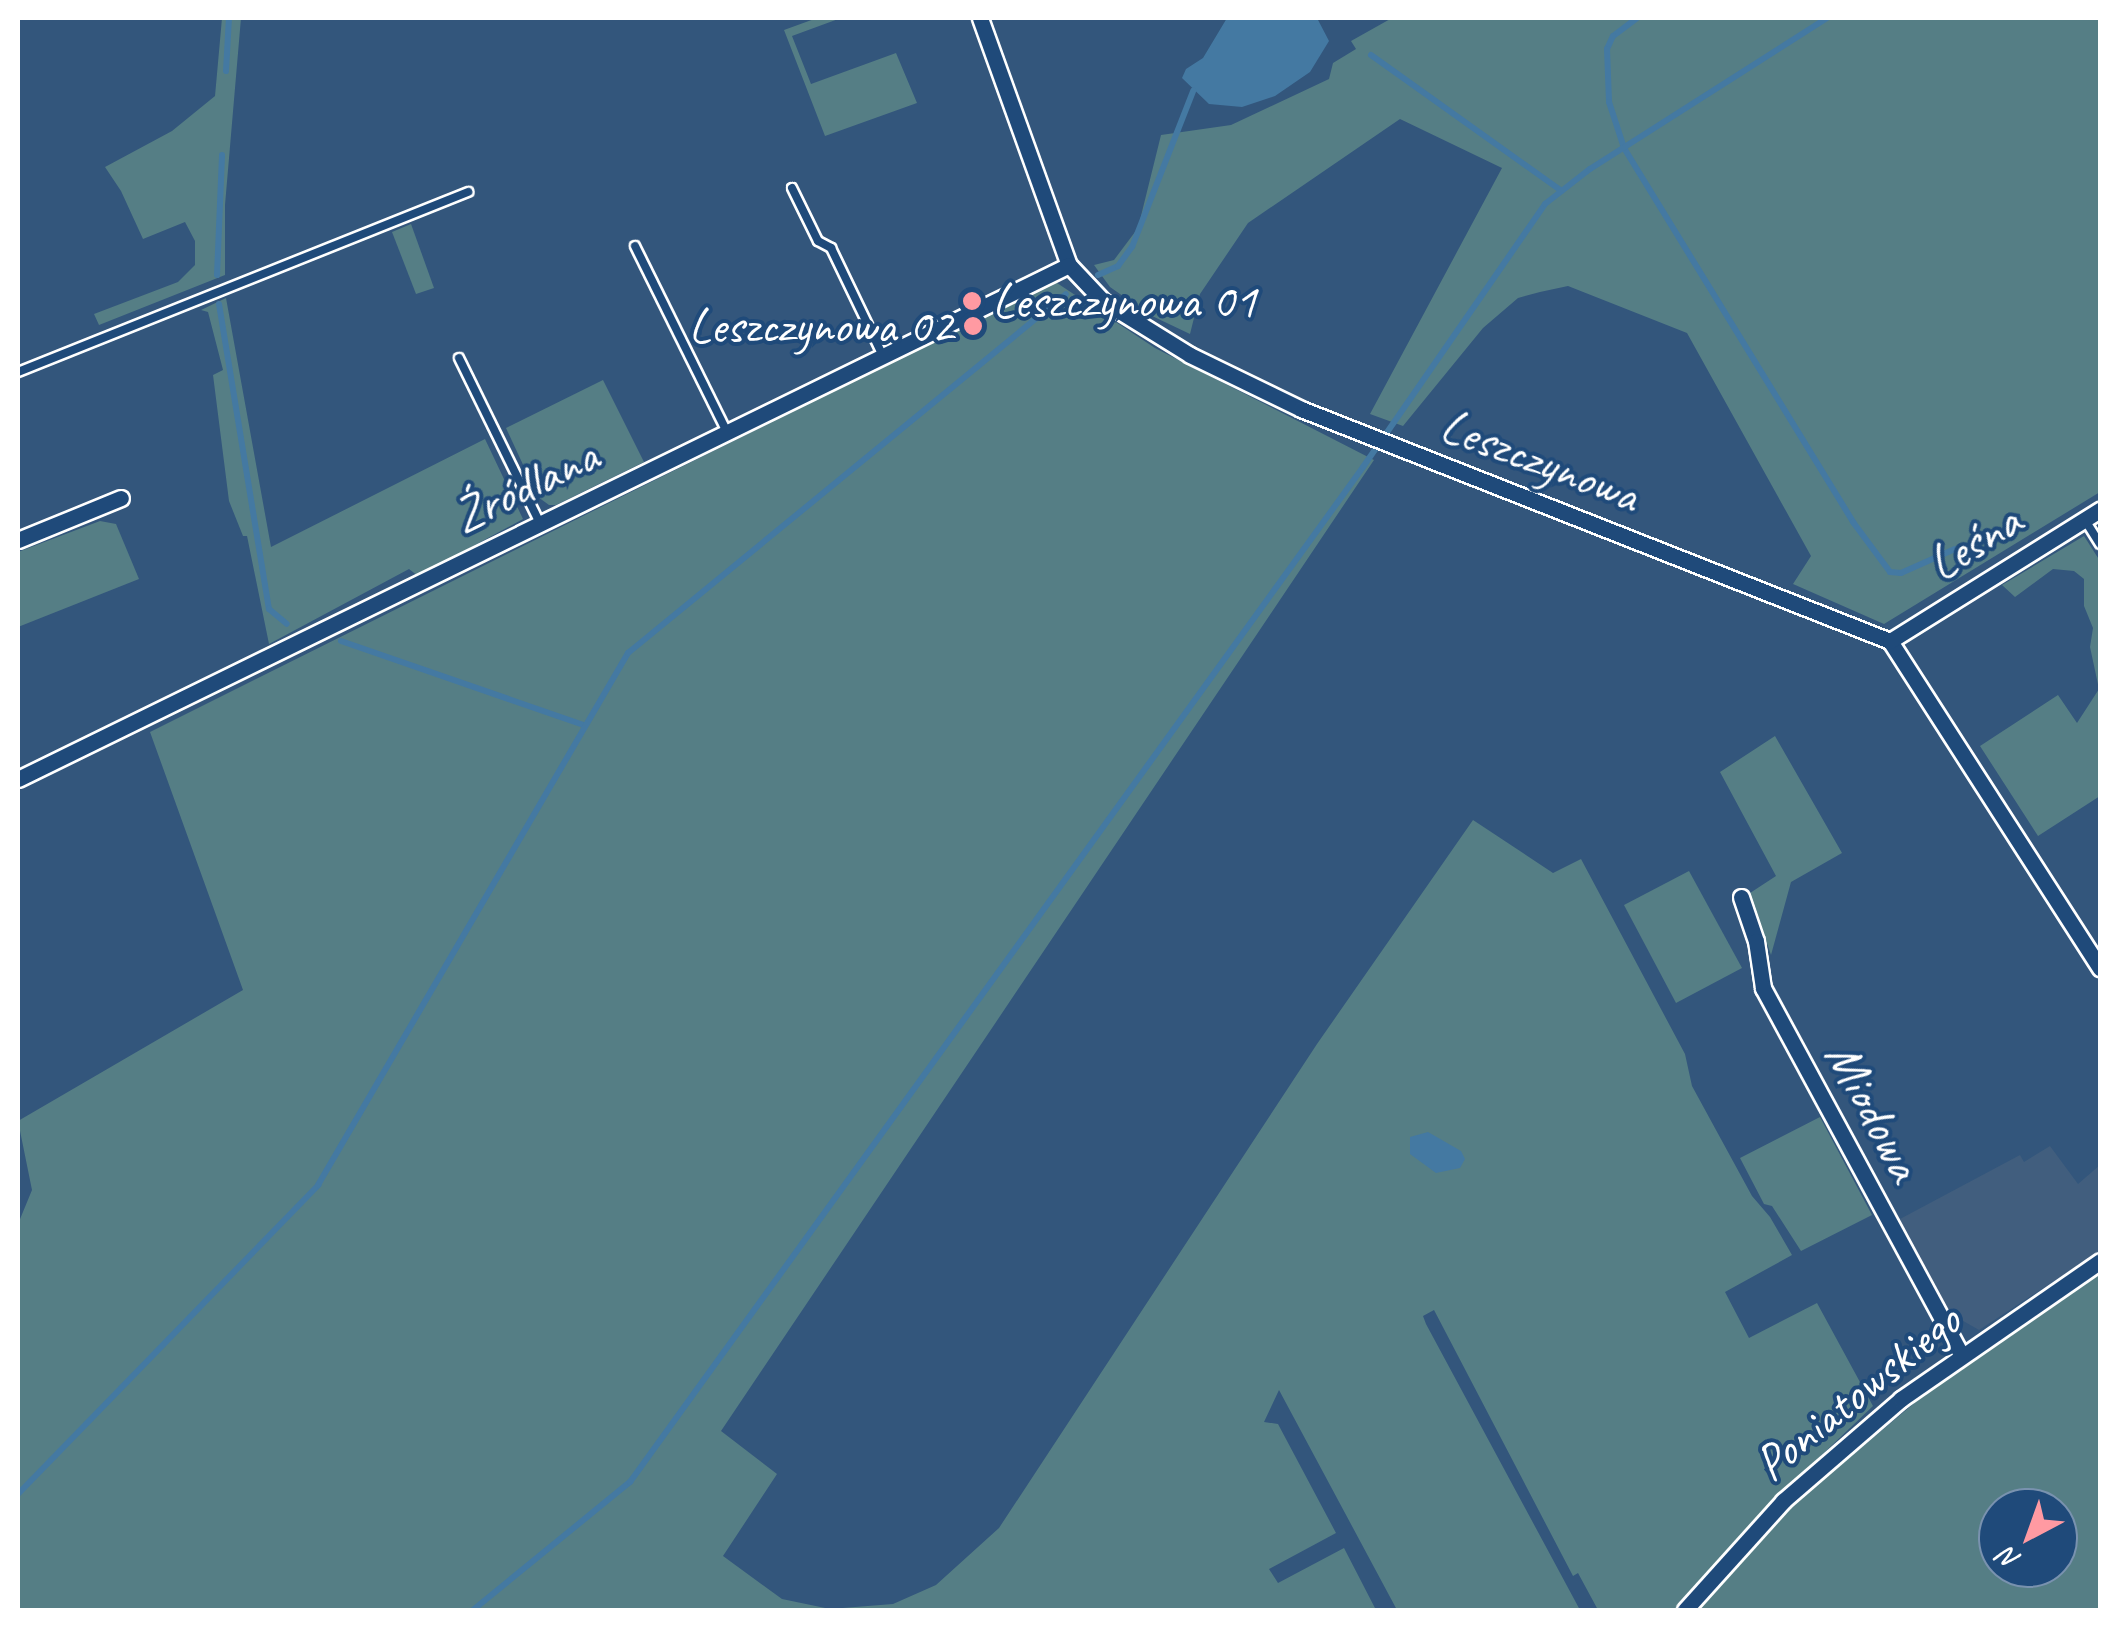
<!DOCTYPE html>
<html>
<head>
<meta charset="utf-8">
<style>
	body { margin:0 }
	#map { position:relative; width:2118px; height:1628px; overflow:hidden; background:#33567c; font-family:Caveat,sans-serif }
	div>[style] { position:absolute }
	.built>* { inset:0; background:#415e7e }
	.green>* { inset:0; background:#557e85 }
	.water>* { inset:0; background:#4479a2 }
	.stream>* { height:6px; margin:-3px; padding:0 3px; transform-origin:3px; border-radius:3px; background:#4479a2 }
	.roads { filter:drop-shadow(2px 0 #fff) drop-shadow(-2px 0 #fff) drop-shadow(0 2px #fff) drop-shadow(0 -2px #fff) }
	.lane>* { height:8px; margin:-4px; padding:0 4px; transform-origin:4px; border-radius:4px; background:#1f4a7a }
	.street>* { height:15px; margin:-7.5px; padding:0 7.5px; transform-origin:7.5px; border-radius:7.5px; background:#1f4a7a }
	.dots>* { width:28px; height:28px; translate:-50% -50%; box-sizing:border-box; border:5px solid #1f4a7a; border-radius:50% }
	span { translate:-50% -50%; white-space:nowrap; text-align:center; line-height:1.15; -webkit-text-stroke:8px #1f4a7a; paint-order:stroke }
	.poi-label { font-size:50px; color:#fff }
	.left { translate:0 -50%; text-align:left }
	.right { translate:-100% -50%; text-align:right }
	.street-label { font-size:50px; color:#fff }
	.frame { position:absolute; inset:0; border:20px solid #fff; pointer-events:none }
	.north { position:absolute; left:1978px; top:1488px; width:100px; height:100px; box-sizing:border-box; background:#1f4a7a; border:2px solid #7992af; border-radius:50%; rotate:221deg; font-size:28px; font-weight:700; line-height:40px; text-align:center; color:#fff }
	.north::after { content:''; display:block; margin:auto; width:35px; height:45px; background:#ff9aa2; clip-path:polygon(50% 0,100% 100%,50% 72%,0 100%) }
</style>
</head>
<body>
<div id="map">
	<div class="built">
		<i style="clip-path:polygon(2050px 1146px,2078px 1184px,2100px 1165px,2100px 1251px,1979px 1330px,1951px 1314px,1900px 1219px,2020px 1155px,2024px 1162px)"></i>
	</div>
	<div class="green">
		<i style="clip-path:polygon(222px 18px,241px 18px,225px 205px,225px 275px,99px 325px,94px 314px,178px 282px,195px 265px,195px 241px,185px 222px,143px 239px,121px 191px,105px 167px,172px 131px,215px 96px)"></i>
		<i style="clip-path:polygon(817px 18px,841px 18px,792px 36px,811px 84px,896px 53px,917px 103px,825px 136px,784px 30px)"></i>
		<i style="clip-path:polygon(1392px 18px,2100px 18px,2100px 492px,1884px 624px,1793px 584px,1811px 556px,1687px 333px,1568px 286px,1540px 292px,1518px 298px,1483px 328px,1403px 426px,1370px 414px,1502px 168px,1400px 119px,1248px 223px,1200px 294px,1190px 334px,1150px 315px,1110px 287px,1094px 265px,1114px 260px,1138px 228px,1161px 135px,1231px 125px,1329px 79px,1333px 63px,1356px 49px,1351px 41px)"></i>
		<i style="clip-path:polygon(411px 224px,434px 288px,416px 294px,392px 232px)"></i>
		<i style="clip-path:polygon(1054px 281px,1155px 348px,1374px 460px,721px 1431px,777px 1474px,723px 1556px,782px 1599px,830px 1609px,893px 1604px,936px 1585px,999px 1528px,1317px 1044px,1473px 820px,1553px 873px,1581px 859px,1685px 1054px,1692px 1086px,1752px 1196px,1770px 1217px,1792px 1255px,1725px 1292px,1749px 1338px,1817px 1303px,1873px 1406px,1758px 1516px,1679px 1610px,1598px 1610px,1578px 1573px,1573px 1576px,1434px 1310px,1423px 1316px,1426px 1324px,1580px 1610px,1397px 1610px,1279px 1390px,1264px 1422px,1278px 1424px,1336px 1533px,1269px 1569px,1278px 1583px,1344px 1548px,1376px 1610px,18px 1610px,18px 1224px,32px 1190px,18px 1121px,243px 990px,150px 732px)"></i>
		<i style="clip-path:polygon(226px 298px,271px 547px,485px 439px,523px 519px,418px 576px,409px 569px,269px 644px,247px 536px,243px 536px,229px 501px,213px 375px,223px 370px,208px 312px,201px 310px)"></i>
		<i style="clip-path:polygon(603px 380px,644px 462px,556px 505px,549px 505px,538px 497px,506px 428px)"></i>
		<i style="clip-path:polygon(100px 521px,116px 524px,139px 579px,18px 627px,18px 552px)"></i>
		<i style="clip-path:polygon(2084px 536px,2100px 561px,2100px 796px,2038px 836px,1980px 746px,2058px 695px,2077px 723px,2099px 689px,2090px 647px,2093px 628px,2084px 606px,2084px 579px,2074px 571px,2053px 569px,2015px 597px,2002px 585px)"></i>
		<i style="clip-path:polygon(1775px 736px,1842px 853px,1791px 882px,1771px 955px,1750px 893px,1776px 876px,1720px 772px)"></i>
		<i style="clip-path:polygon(1689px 871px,1742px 968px,1676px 1003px,1624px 905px)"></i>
		<i style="clip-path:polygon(1820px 1117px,1872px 1215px,1801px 1251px,1772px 1206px,1764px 1204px,1740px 1158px)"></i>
		<i style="clip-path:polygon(evenodd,2100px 1271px,2100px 1610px,1694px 1610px,1781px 1515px,1918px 1400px,1994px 1342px,2100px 1271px,1998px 1508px,2058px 1508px,2058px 1568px,1998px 1568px,1998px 1508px)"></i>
	</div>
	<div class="water">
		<i style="clip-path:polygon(1227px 18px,1317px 18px,1329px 41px,1310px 72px,1275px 96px,1242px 107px,1209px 104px,1182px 78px,1186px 69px,1203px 58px)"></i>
		<i style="clip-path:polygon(1428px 1132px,1461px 1151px,1465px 1159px,1460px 1168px,1436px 1173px,1410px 1154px,1410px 1137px)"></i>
	</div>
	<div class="stream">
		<i style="left:1637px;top:18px;width:30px;rotate:143deg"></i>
		<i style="left:1613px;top:36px;width:14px;rotate:115deg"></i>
		<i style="left:1607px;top:49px;width:53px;rotate:87.8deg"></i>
		<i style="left:1609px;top:102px;width:48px;rotate:71.9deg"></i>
		<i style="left:1624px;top:148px;width:439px;rotate:58.5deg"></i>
		<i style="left:1853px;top:522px;width:62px;rotate:53.5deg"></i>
		<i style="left:1890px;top:572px;width:11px;rotate:5deg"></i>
		<i style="left:1901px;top:573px;width:59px;rotate:-24deg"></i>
		<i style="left:1371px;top:55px;width:234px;rotate:35.5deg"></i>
		<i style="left:226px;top:71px;width:53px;rotate:-86.8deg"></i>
		<i style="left:217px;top:275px;width:120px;rotate:-87.6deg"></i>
		<i style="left:1098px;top:275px;width:22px;rotate:-24deg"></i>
		<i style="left:1118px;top:266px;width:24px;rotate:-54deg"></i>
		<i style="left:1132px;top:247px;width:168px;rotate:-68.6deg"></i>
		<i style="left:219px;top:304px;width:309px;rotate:80.7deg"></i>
		<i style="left:269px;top:609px;width:23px;rotate:40deg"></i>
		<i style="left:341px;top:641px;width:256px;rotate:19.1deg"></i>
		<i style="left:18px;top:1494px;width:431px;rotate:-45.8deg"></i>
		<i style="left:318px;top:1185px;width:616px;rotate:-59.77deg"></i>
		<i style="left:628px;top:653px;width:566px;rotate:-39.34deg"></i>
		<i style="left:473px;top:1610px;width:203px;rotate:-39.2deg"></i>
		<i style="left:630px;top:1482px;width:1252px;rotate:-54.16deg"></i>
		<i style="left:1363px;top:467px;width:320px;rotate:-55.3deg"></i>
		<i style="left:1545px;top:204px;width:57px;rotate:-37.9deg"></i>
		<i style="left:1590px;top:169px;width:281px;rotate:-32.5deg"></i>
	</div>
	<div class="roads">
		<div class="lane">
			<i style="left:792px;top:188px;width:59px;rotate:63.9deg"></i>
			<i style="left:818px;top:241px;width:15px;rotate:28deg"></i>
			<i style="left:831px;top:248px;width:120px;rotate:64.3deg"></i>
			<i style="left:635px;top:246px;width:208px;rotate:63.7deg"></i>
			<i style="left:459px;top:358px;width:184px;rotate:63.9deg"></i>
			<i style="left:18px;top:372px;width:485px;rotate:-21.8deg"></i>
			<i style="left:2085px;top:520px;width:28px;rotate:58deg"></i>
		</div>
		<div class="street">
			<i style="left:980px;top:18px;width:263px;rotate:70.2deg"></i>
			<i style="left:1069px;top:265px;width:50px;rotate:46.6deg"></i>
			<i style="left:1103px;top:301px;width:102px;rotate:31.8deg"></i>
			<i style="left:1190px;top:355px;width:123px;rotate:25.9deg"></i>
			<i style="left:1301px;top:409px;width:633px;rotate:21.5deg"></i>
			<i style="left:1890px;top:641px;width:389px;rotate:57.3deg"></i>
			<i style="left:18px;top:540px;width:111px;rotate:-22.2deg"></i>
			<i style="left:1890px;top:641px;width:248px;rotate:-32deg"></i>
			<i style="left:18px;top:779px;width:1170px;rotate:-26.06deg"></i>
			<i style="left:1741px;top:897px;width:46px;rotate:71.2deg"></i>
			<i style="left:1756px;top:941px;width:48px;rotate:81.5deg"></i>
			<i style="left:1763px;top:988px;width:416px;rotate:61.6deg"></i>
			<i style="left:1685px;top:1610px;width:147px;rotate:-48deg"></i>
			<i style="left:1783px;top:1501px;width:156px;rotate:-40.8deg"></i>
			<i style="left:1901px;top:1399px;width:242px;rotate:-34.7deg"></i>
		</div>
	</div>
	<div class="dots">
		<i style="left:972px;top:301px;background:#ff9aa2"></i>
		<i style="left:973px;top:326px;background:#ff9aa2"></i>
	</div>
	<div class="poi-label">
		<span class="left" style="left:992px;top:301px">Leszczynowa 01</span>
		<span class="right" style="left:953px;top:326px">Leszczynowa 02</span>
	</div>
	<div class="street-label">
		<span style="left:1540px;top:460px;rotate:21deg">Leszczynowa</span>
		<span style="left:525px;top:486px;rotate:-26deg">Źródlana</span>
		<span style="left:1974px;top:542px;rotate:-32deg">Leśna</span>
		<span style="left:1874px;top:1111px;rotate:62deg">Miodowa</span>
		<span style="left:1857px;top:1392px;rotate:-39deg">Poniatowskiego</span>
	</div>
	<div class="frame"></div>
	<div class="north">N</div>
</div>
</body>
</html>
